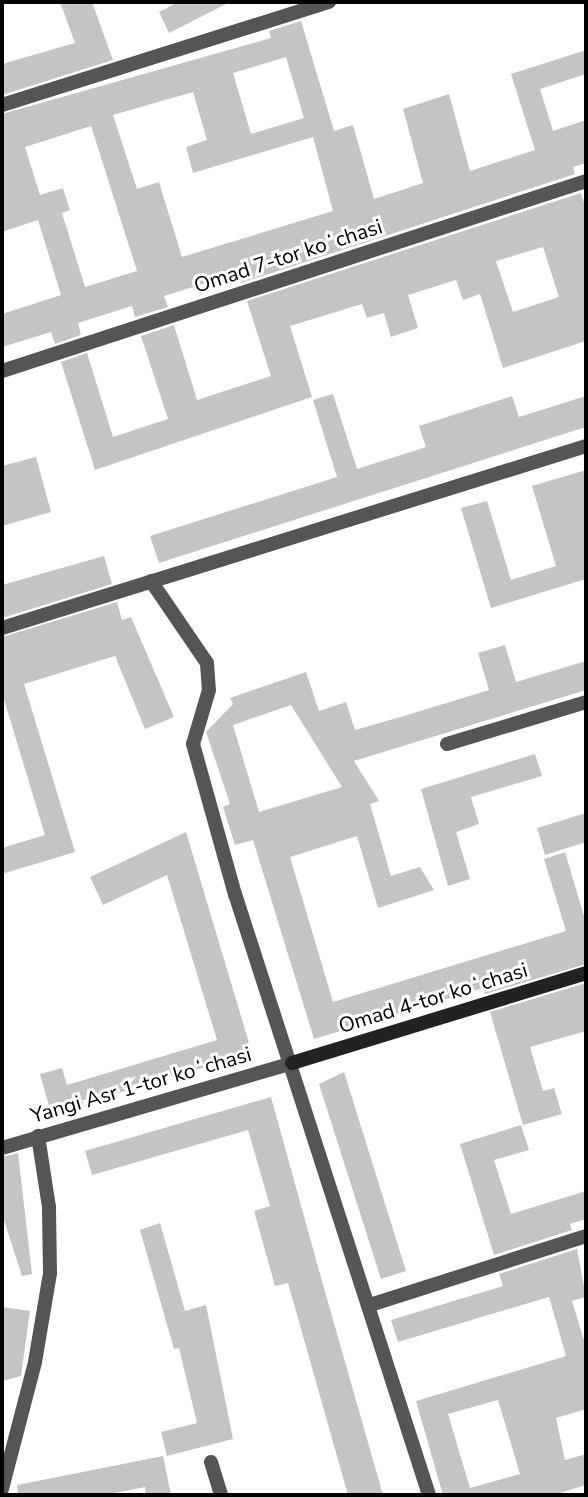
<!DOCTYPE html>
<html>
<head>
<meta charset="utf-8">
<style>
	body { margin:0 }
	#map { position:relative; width:588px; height:1497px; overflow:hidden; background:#fff; font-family:"Nunito Sans",sans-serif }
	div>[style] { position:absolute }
	.building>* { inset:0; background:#c4c4c4 }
	.street>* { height:14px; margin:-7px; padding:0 7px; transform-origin:7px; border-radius:7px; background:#555 }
	.secondary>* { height:14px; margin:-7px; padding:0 7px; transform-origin:7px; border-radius:7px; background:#222 }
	span { translate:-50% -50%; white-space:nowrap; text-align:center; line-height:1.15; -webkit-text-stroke:6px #fff; paint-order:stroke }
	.street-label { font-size:21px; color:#000 }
	.frame { position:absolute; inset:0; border:4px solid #000; pointer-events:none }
</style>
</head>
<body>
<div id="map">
	<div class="building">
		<i style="clip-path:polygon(60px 2px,92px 2px,113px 60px,2px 95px,2px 64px,75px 43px)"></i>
		<i style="clip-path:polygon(178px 2px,230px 2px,169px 33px,159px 12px)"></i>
		<i style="clip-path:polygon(evenodd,301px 21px,334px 131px,353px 125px,374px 199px,423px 183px,403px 109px,449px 94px,470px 171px,535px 150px,511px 74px,586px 50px,586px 74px,540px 89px,553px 131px,586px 120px,586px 163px,573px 167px,575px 174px,241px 283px,238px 273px,164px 296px,168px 307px,135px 317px,132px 306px,78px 323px,81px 335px,55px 344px,51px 332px,2px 347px,2px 314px,61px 295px,38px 220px,2px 232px,2px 114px,271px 38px,269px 31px,301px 21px,286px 57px,304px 118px,251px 134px,233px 73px,286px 57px,301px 21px,193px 92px,207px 140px,186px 147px,193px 173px,313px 137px,333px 211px,182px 257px,159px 182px,137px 189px,113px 115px,193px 92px,301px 21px,91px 126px,137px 271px,85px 287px,62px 213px,70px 210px,63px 188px,40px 195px,25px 147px,91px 126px)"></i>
		<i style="clip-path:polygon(evenodd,581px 193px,586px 209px,586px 341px,503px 368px,480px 294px,463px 300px,456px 280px,408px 295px,418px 328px,391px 337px,384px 313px,367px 318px,362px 304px,290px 326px,312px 397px,95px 470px,61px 362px,87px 353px,113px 437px,168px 419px,141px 336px,174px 325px,197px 400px,271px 376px,247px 301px,581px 193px,543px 247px,559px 297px,513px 312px,496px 261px,543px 247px)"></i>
		<i style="clip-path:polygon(333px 394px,357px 469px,426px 447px,419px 426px,512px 396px,519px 417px,586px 396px,586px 427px,159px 563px,150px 536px,337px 477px,313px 400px)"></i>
		<i style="clip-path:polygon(36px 457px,51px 512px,2px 526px,2px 466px)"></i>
		<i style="clip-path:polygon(586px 470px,586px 579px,491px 608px,461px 508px,487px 501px,511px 580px,556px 566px,532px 486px)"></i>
		<i style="clip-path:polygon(104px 556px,112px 584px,2px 618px,2px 585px)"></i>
		<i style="clip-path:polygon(117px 602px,122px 620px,131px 617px,174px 717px,145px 729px,115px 656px,24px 684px,75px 852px,2px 874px,2px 848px,45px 835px,2px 693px,2px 637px)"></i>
		<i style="clip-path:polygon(evenodd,505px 645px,516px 682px,586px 661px,586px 690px,354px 761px,379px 801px,370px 804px,391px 876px,420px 867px,434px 890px,378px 908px,357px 836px,290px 857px,333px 1002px,566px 931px,544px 859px,565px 852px,586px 923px,586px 964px,485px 994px,483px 988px,314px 1039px,253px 840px,235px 845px,223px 807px,230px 804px,206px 732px,233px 704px,230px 698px,306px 672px,319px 711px,346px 702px,355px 730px,404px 716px,489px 690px,478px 653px,505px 645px,291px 705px,342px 787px,259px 812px,233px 725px,291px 705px)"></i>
		<i style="clip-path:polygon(535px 754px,542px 776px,471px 797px,479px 824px,456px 832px,470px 879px,448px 886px,421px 789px)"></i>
		<i style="clip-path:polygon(586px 813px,586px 842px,545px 855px,537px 828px)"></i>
		<i style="clip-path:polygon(186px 832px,252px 1053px,51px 1113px,40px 1074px,62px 1068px,67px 1085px,217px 1040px,167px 875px,103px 905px,90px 877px)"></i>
		<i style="clip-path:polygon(586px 983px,586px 1031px,530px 1047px,543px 1091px,554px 1088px,562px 1114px,523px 1125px,490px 1012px)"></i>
		<i style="clip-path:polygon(344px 1072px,406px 1271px,381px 1279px,319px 1084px)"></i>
		<i style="clip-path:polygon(271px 1097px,320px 1274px,383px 1495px,348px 1495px,288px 1283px,275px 1286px,254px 1211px,270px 1206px,248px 1130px,92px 1175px,85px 1151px)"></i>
		<i style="clip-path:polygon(521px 1125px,529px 1150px,494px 1160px,511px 1214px,586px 1191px,586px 1219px,570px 1224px,572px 1230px,494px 1255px,460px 1144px)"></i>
		<i style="clip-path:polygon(18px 1153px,32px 1274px,22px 1276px,2px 1214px,2px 1157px)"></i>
		<i style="clip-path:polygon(160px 1223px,185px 1311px,206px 1305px,233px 1439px,167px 1456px,161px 1432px,197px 1423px,179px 1348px,174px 1349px,140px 1230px)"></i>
		<i style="clip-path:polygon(evenodd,577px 1249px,586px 1297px,572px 1301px,586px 1347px,586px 1409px,556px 1418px,565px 1460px,586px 1454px,586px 1485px,553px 1495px,443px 1495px,416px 1401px,566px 1356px,549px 1297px,398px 1342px,391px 1320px,503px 1286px,499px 1274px,577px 1249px,498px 1400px,520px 1474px,470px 1488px,448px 1414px,498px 1400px)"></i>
		<i style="clip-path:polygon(2px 1307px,30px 1311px,21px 1376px,2px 1381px)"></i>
		<i style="clip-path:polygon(163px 1456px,171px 1495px,146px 1495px,145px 1487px,105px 1495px,18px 1495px,17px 1485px)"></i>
	</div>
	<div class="street">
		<i style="left:2px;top:105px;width:343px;rotate:-17.5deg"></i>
		<i style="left:2px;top:371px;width:614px;rotate:-18.02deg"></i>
		<i style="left:151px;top:581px;width:99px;rotate:55.7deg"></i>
		<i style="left:207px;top:663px;width:27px;rotate:86deg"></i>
		<i style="left:209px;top:690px;width:56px;rotate:106.5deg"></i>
		<i style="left:193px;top:744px;width:156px;rotate:74.4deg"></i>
		<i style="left:235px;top:894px;width:632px;rotate:72.11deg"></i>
		<i style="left:2px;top:628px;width:612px;rotate:-17.31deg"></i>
		<i style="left:447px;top:744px;width:145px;rotate:-16.8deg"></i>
		<i style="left:2px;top:1148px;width:302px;rotate:-16.3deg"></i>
		<i style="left:370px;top:1305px;width:227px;rotate:-17.7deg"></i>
		<i style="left:211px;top:1462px;width:34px;rotate:73deg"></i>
		<i style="left:2px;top:1489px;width:131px;rotate:-75.4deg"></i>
		<i style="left:35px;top:1362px;width:90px;rotate:-80.4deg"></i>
		<i style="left:50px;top:1273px;width:66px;rotate:-90.9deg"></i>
		<i style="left:49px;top:1207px;width:72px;rotate:-98.8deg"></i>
	</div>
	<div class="secondary">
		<i style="left:292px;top:1063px;width:307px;rotate:-17deg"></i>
	</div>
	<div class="street-label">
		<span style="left:288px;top:256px;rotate:-18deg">Omad 7-tor koʻchasi</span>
		<span style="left:433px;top:998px;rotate:-17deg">Omad 4-tor koʻchasi</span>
		<span style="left:141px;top:1085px;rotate:-16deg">Yangi Asr 1-tor koʻchasi</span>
	</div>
	<div class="frame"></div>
</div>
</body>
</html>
